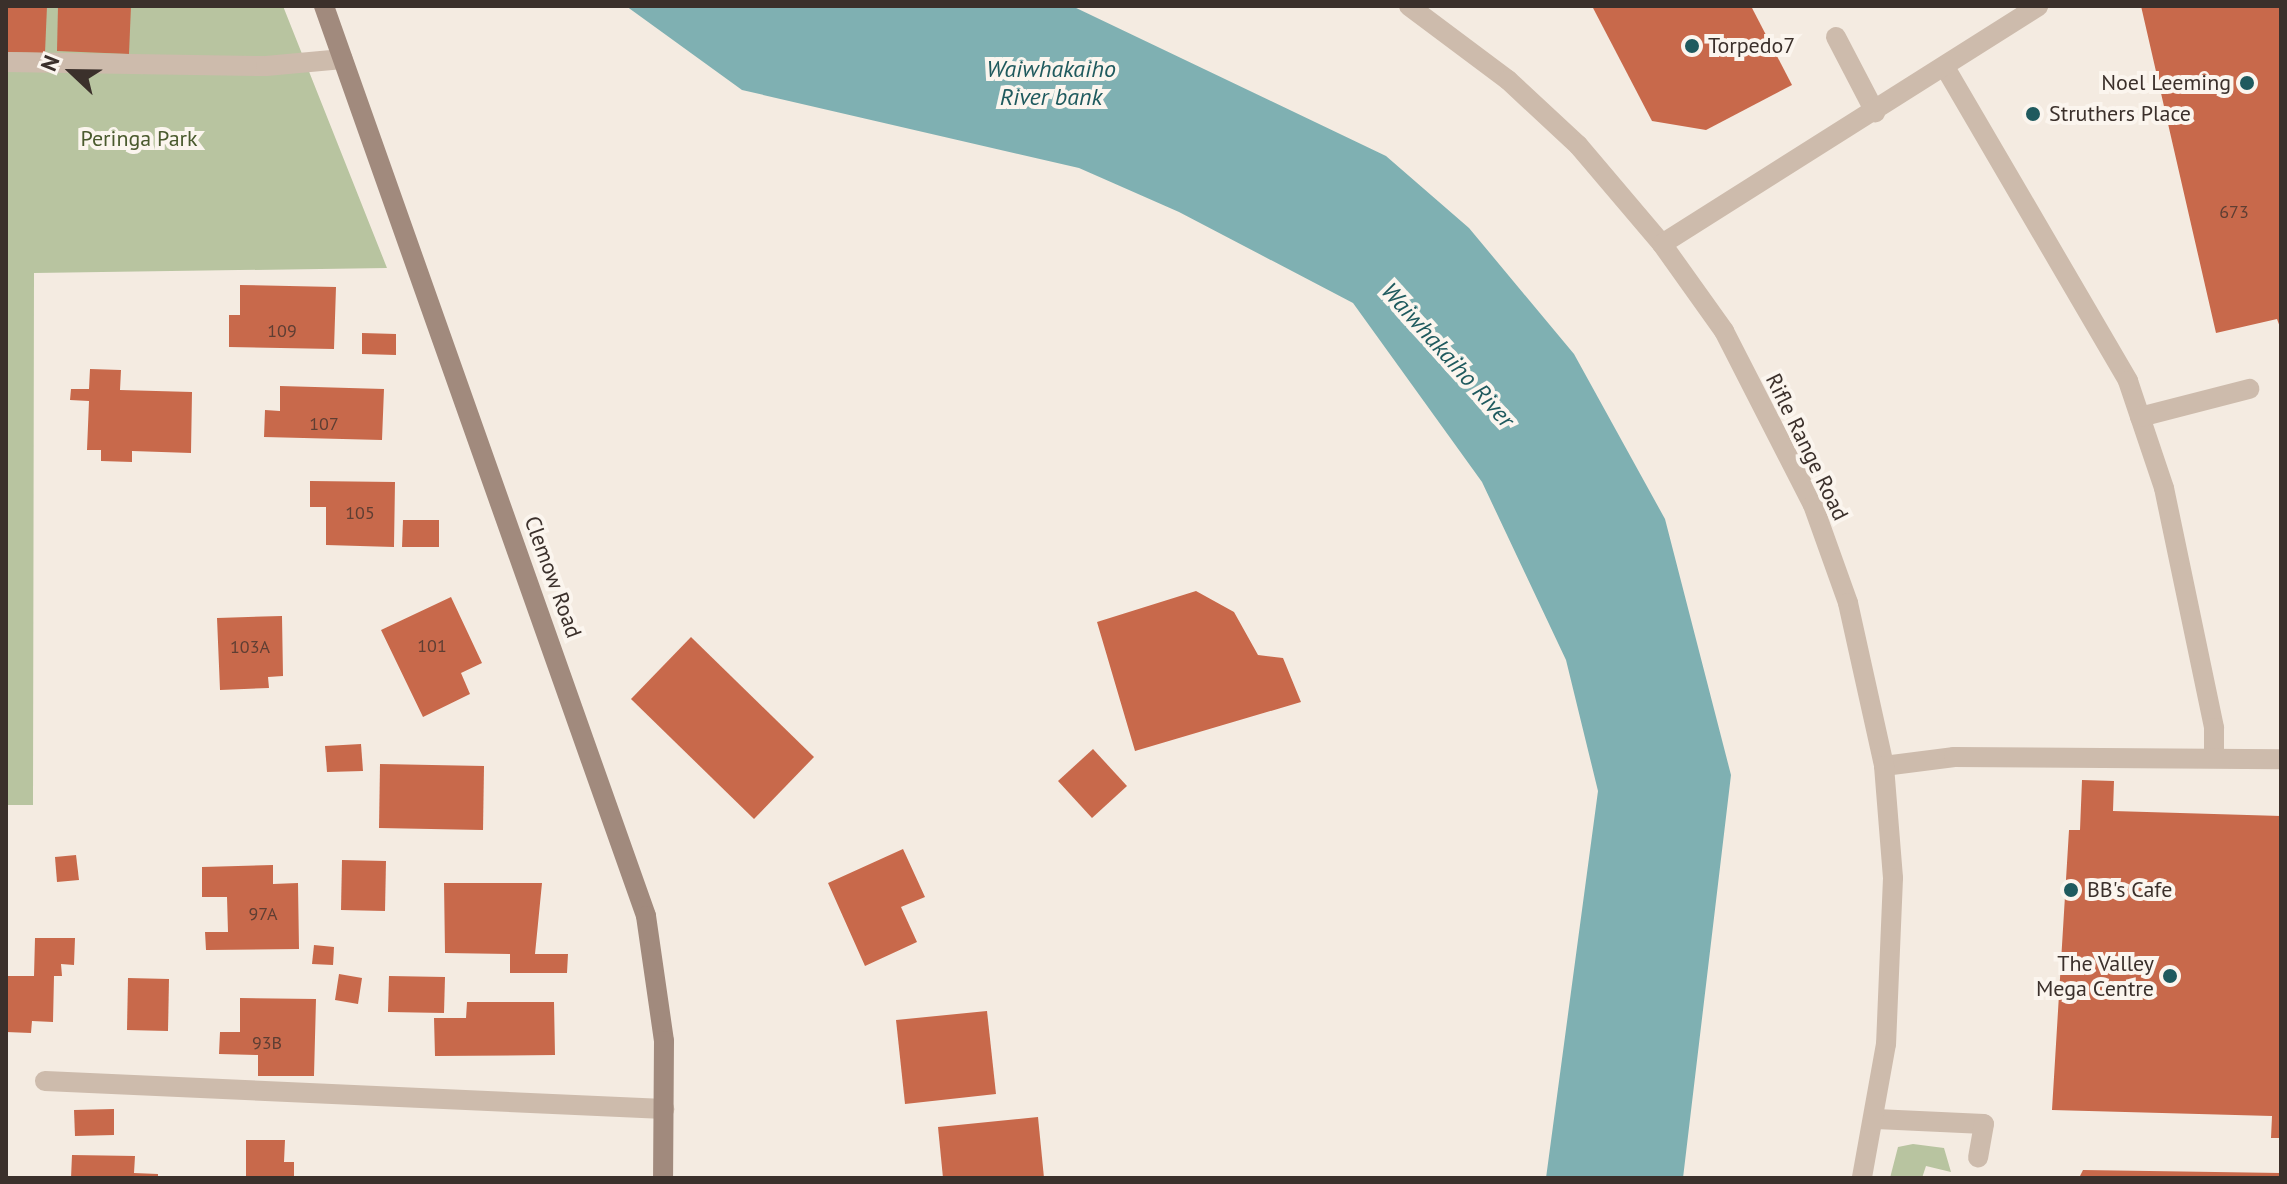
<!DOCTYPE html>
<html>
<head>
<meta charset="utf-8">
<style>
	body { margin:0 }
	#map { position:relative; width:2287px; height:1184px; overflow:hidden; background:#f4ebe1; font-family:"PT Sans",sans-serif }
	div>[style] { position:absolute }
	.green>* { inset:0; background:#b8c4a0 }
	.water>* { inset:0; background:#7fb0b2 }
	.building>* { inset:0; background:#c8694b }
	.lane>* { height:20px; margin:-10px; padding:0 10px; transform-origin:10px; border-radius:10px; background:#cdbbac }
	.street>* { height:20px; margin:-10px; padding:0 10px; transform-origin:10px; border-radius:10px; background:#cdbbac }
	.secondary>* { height:20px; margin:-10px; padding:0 10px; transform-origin:10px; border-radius:10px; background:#a18a7d }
	.dots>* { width:22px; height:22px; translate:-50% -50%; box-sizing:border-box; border:4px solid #fbf5ee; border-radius:50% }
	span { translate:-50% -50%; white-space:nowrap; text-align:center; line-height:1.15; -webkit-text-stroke:8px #fbf5ee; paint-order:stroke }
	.number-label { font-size:18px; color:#5e3e33 }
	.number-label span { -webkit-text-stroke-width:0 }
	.poi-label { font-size:22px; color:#3b302b }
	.left { translate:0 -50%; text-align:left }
	.right { translate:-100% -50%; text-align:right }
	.park-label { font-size:22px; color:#4a5a2e }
	.street-label { font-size:22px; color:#3b302b }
	.water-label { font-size:24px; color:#1f5a5e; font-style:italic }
	.frame { position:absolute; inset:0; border:8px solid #3b302b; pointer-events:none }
	.north { position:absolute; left:32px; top:32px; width:80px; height:80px; -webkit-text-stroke:6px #fbf5ee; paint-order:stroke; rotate:292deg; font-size:22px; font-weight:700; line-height:32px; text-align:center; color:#3b302b }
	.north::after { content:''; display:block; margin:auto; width:28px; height:36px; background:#3b302b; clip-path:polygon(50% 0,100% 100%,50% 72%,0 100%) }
</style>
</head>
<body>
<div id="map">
	<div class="green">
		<i style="clip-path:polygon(6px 6px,283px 6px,387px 268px,34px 273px,33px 805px,6px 805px)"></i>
		<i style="clip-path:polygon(1913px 1144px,1944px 1148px,1951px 1172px,1926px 1166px,1922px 1178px,1890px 1178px,1898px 1147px)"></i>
	</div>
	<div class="water">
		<i style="clip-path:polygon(626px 6px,1072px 6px,1386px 156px,1469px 228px,1574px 354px,1665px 519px,1731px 775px,1683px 1178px,1546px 1178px,1598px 791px,1566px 660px,1482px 482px,1353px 303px,1179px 212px,1079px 168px,742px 90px)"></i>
	</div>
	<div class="building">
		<i style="clip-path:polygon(6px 6px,47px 6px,45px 53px,6px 52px)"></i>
		<i style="clip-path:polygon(58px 6px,131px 6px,129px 54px,57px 51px)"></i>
		<i style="clip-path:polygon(1592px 6px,1751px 6px,1792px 85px,1706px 130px,1652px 121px)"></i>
		<i style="clip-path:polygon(2141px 6px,2281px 6px,2281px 330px,2277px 319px,2216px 333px)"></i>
		<i style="clip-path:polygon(240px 285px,336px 287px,334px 349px,229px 347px,229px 315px,240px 315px)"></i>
		<i style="clip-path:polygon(362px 333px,396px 334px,396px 355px,362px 354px)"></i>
		<i style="clip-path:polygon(90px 369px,121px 370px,120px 390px,192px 392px,191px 453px,132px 451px,132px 462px,101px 461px,101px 450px,87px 450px,89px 401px,70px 400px,71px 389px,89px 389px)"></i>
		<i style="clip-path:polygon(280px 386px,384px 389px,382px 440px,264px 437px,265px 410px,280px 411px)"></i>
		<i style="clip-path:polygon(310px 481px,395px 482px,394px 547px,326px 545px,326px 507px,310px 507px)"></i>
		<i style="clip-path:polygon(403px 520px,439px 520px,439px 547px,402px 547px)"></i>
		<i style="clip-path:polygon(1196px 591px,1234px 612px,1258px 655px,1283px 658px,1301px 702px,1135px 751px,1097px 622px)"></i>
		<i style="clip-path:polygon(451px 597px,482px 663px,461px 673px,470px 694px,423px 717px,381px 630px)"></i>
		<i style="clip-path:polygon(282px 616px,283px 676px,268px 677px,269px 688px,220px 690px,217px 618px)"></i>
		<i style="clip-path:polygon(691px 637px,814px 757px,754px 819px,631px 699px)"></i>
		<i style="clip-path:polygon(361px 744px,363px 771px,327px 772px,325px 746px)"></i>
		<i style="clip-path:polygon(1093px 749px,1127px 786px,1092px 818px,1058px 781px)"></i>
		<i style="clip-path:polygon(380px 764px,484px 766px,483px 830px,379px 828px)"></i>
		<i style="clip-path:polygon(2082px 780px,2114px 781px,2113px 811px,2281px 816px,2281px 1138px,2271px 1138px,2272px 1116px,2052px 1110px,2069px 830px,2080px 830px)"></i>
		<i style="clip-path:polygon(903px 849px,925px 897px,901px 907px,917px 942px,865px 966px,828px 883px)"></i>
		<i style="clip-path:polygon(76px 855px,79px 880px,57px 882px,55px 857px)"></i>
		<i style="clip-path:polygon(342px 860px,386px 861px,385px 911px,341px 910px)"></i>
		<i style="clip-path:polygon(273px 865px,273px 884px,298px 883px,299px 949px,206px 950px,205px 932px,228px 932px,227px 897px,202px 897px,202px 867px)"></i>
		<i style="clip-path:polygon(444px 883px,542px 883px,535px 954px,568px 954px,567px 973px,510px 973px,510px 954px,445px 953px)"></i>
		<i style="clip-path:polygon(35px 938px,75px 938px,74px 965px,61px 964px,62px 976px,54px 976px,53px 1022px,32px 1021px,31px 1033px,6px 1032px,6px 976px,34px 976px)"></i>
		<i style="clip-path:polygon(314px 945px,334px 947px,333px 965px,312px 964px)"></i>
		<i style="clip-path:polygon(339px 974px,362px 978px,358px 1004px,335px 1000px)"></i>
		<i style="clip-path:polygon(389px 976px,445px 977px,444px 1013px,388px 1012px)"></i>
		<i style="clip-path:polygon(128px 978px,169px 979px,168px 1031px,127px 1030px)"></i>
		<i style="clip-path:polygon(240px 998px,316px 999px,314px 1076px,258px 1076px,258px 1055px,219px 1054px,220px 1032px,240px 1032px)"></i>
		<i style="clip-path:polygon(467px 1002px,554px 1002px,555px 1055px,435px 1056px,434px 1018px,466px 1018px)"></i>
		<i style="clip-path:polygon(987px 1011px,996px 1094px,905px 1104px,896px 1020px)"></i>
		<i style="clip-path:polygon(114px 1109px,114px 1135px,75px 1136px,74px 1110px)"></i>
		<i style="clip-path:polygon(1038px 1117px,1044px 1178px,943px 1178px,938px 1127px)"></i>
		<i style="clip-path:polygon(246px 1140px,285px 1140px,284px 1162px,294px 1162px,294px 1178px,246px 1178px)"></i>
		<i style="clip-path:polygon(72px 1155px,135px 1156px,134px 1173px,158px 1174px,158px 1178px,71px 1178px)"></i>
		<i style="clip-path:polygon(2083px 1170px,2281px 1173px,2281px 1178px,2079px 1178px)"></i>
	</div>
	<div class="lane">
		<i style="left:1836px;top:37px;width:85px;rotate:62.5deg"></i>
		<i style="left:6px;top:62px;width:260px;rotate:0.9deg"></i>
		<i style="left:266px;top:66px;width:77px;rotate:-5.2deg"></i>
		<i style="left:1946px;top:69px;width:361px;rotate:59.7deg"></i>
		<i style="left:2128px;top:381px;width:113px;rotate:71.4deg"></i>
		<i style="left:2164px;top:488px;width:245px;rotate:78.2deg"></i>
		<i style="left:2214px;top:728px;width:29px;rotate:90deg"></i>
		<i style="left:2140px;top:417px;width:113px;rotate:-14.4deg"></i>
		<i style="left:1884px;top:766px;width:71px;rotate:-7.3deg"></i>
		<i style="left:1954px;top:757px;width:327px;rotate:0.4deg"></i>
		<i style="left:45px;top:1081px;width:620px;rotate:2.59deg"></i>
		<i style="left:1876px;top:1119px;width:108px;rotate:2.7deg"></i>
		<i style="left:1984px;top:1124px;width:34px;rotate:100deg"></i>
	</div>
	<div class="street">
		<i style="left:1409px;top:6px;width:124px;rotate:36.8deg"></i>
		<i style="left:1508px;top:80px;width:96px;rotate:42.9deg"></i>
		<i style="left:1578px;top:145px;width:130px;rotate:49.7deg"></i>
		<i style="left:1662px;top:244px;width:107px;rotate:54.5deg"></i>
		<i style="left:1724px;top:331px;width:195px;rotate:62.9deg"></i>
		<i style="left:1813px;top:505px;width:104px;rotate:70.3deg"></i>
		<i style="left:1848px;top:603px;width:167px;rotate:77.5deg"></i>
		<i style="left:1884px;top:766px;width:112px;rotate:85.4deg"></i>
		<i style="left:1893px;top:878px;width:166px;rotate:92.4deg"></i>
		<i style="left:1886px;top:1044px;width:136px;rotate:100.2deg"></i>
		<i style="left:1662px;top:244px;width:445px;rotate:-32.3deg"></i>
	</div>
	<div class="secondary">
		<i style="left:324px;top:6px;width:965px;rotate:70.51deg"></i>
		<i style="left:646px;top:916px;width:126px;rotate:81.8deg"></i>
		<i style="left:664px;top:1041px;width:137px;rotate:90.4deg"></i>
	</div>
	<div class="dots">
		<i style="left:1692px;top:46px;background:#1f5a5e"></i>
		<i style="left:2247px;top:83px;background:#1f5a5e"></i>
		<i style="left:2033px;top:114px;background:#1f5a5e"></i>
		<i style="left:2071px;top:890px;background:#1f5a5e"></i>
		<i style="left:2170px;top:976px;background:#1f5a5e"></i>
	</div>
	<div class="number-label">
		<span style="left:2234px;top:212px">673</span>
		<span style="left:282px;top:331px">109</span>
		<span style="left:324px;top:424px">107</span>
		<span style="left:360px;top:513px">105</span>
		<span style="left:432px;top:646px">101</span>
		<span style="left:250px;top:647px">103A</span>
		<span style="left:263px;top:914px">97A</span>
		<span style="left:267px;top:1043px">93B</span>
	</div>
	<div class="poi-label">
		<span class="left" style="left:1708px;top:46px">Torpedo7</span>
		<span class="right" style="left:2231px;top:83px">Noel Leeming</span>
		<span class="left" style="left:2049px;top:114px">Struthers Place</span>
		<span class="left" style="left:2087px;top:890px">BB's Cafe</span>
		<span class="right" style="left:2154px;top:976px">The Valley<br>Mega Centre</span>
	</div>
	<div class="park-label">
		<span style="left:139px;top:139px">Peringa Park</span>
	</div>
	<div class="street-label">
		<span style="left:1807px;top:447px;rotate:64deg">Rifle Range Road</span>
		<span style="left:553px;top:577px;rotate:70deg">Clemow Road</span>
	</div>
	<div class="water-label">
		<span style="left:1051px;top:83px">Waiwhakaiho<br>River bank</span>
		<span style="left:1448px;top:355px;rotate:48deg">Waiwhakaiho River</span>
	</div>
	<div class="frame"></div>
	<div class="north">N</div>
</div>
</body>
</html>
